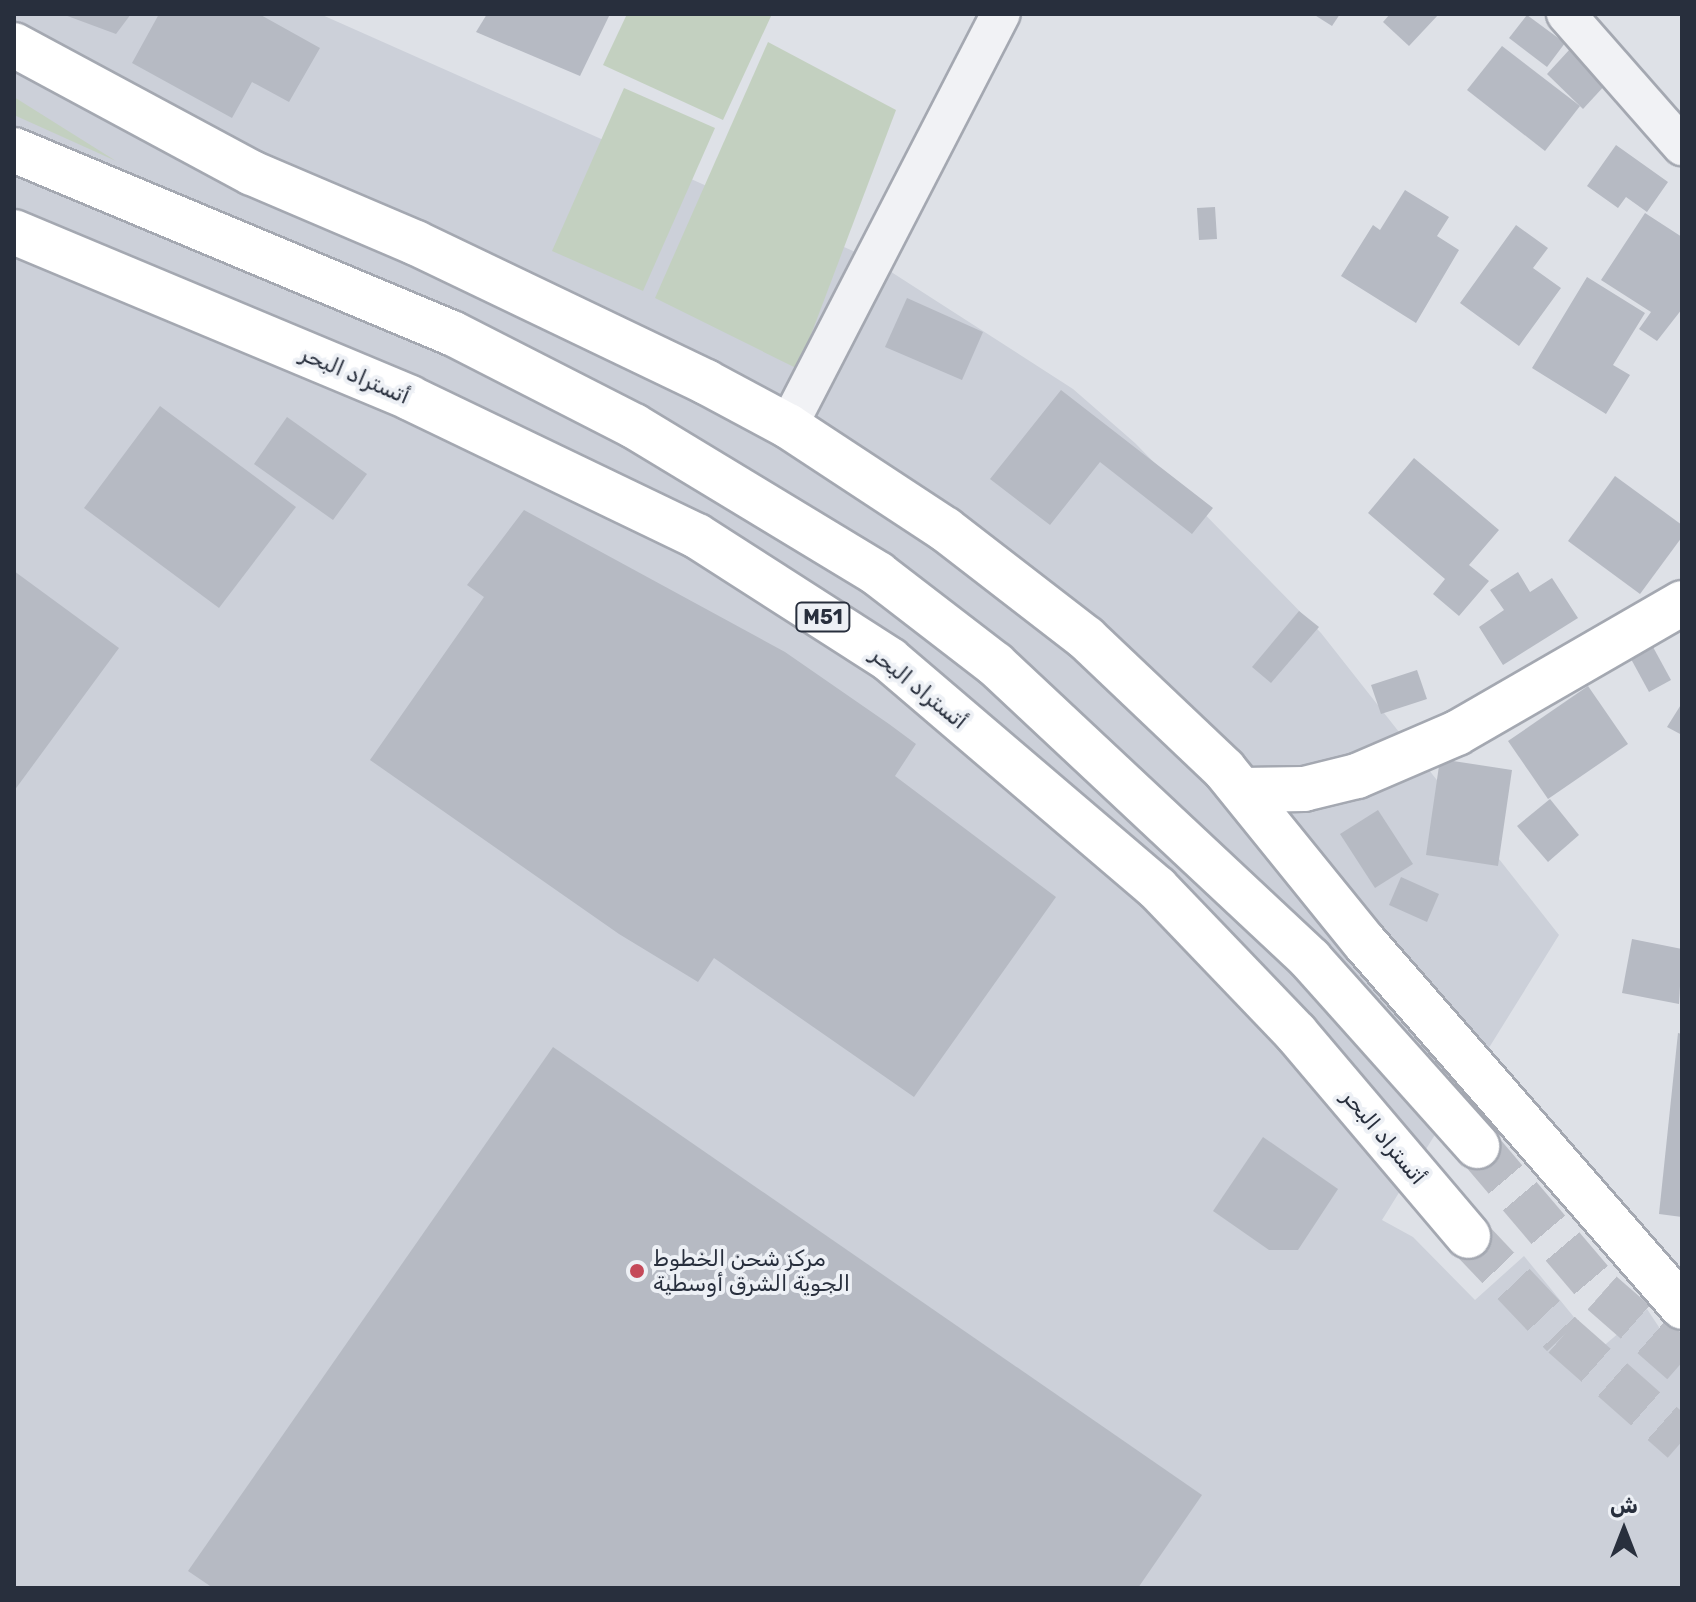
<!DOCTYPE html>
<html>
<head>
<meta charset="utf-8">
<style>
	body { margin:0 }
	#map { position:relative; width:1696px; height:1602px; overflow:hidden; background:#dee1e7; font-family:Rubik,"Noto Naskh Arabic",sans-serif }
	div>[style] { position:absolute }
	.built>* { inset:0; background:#ccd0d9 }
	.green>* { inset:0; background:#c3d0c0 }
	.building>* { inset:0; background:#b6bac3 }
	.highway-tunnel>* { height:44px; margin-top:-22px; transform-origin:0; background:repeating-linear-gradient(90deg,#babdc5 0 44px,transparent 0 66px) }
	.roads { filter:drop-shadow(2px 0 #a4a8b1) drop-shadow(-2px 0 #a4a8b1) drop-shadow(0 2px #a4a8b1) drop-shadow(0 -2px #a4a8b1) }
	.street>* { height:38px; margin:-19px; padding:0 19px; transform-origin:19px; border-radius:19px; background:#f1f2f5 }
	.secondary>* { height:44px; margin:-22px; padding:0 22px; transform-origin:22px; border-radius:22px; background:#fff }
	.highway>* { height:44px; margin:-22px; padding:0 22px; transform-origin:22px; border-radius:22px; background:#fff }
	.dots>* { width:22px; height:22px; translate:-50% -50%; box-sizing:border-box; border:4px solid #edf0f5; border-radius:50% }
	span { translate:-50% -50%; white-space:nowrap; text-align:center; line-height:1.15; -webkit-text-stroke:8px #edf0f5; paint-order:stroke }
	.shield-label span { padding:2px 6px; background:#edf0f5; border:2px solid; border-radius:6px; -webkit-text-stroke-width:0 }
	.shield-label { font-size:20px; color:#282f3d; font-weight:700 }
	.street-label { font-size:22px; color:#282f3d }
	.poi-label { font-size:22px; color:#282f3d }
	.left { translate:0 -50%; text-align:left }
	.frame { position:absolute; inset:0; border:16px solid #282f3d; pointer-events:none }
	.north { position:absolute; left:1584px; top:1490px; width:80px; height:80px; -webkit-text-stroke:6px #edf0f5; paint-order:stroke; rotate:0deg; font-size:22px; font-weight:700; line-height:32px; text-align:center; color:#282f3d }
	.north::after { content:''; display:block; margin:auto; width:28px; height:36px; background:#282f3d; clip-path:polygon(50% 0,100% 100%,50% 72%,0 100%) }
</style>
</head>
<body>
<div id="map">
	<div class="built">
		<i style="clip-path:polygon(14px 14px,320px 14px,871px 259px,1073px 389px,1135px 443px,1321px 633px,1559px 935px,1382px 1220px,1413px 1237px,1475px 1300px,1524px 1256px,1600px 1349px,1647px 1309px,1682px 1362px,1682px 1588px,14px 1588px)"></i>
	</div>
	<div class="green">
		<i style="clip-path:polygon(627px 14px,772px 14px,723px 120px,603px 65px)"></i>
		<i style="clip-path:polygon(768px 42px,896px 110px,798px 369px,655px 298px)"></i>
		<i style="clip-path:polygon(624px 88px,715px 128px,643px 291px,552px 251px)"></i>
		<i style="clip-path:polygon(14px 97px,116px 161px,14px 115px)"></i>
	</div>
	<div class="building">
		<i style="clip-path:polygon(62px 14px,131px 14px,116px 34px)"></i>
		<i style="clip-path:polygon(159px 14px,259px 14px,320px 48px,289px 102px,252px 82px,232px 118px,132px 63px)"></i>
		<i style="clip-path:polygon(487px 14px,610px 14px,580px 76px,476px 32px)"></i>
		<i style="clip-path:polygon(1313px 14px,1340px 14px,1332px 26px)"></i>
		<i style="clip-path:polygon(1390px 14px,1439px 14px,1409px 46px,1383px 22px)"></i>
		<i style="clip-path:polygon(1527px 15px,1565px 43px,1547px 67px,1509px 38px)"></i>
		<i style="clip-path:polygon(1502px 46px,1580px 106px,1545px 151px,1467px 90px)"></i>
		<i style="clip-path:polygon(1570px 49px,1607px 83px,1583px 109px,1547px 74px)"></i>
		<i style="clip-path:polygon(1616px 145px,1668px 182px,1647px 212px,1626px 197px,1618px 208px,1587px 186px)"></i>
		<i style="clip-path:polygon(1405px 190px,1449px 217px,1437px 236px,1459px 250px,1416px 323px,1341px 276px,1373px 225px,1380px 230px)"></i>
		<i style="clip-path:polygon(1215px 207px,1217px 239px,1199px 240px,1197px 208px)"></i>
		<i style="clip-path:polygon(1645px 213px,1682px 237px,1682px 309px,1657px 341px,1639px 329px,1651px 312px,1601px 280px)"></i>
		<i style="clip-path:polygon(1516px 225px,1548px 248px,1533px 268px,1561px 288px,1519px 346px,1460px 303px)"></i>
		<i style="clip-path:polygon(1587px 277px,1645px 313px,1613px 365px,1630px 375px,1606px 414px,1532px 368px)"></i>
		<i style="clip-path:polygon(907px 298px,983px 332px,962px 380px,885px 347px)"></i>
		<i style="clip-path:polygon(1061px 390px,1213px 508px,1192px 534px,1100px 462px,1050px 525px,990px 479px)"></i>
		<i style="clip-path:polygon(160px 406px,296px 507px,219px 608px,84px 508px)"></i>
		<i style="clip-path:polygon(287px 417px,367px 474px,333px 520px,254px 464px)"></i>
		<i style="clip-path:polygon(1414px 458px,1499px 530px,1469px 565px,1489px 581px,1459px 616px,1433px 594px,1445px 579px,1368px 513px)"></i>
		<i style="clip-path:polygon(1615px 476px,1682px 525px,1682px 537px,1640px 594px,1568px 541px)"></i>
		<i style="clip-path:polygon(524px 510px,785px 652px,889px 724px,916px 744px,895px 776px,1056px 897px,914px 1097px,714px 958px,698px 982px,619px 934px,370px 760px,484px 597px,467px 585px)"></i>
		<i style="clip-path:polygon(14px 571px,119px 648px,14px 791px)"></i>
		<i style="clip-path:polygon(1518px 572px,1530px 592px,1552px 578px,1578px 618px,1503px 665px,1479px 627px,1504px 610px,1490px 590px)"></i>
		<i style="clip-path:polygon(1299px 611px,1319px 627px,1271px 683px,1252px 667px)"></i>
		<i style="clip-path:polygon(1653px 647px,1671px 680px,1649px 692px,1631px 659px)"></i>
		<i style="clip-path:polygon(1417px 670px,1427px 699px,1381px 714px,1371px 685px)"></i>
		<i style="clip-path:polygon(1588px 686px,1628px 744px,1548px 799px,1508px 741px)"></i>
		<i style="clip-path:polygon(1682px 703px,1682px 735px,1667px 727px)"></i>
		<i style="clip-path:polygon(1440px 759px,1512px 770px,1498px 866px,1426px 855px)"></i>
		<i style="clip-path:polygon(1550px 799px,1579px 835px,1548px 862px,1517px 826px)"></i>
		<i style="clip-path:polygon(1378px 810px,1413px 864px,1375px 888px,1340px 834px)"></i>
		<i style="clip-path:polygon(1401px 877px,1439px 894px,1427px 922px,1389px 905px)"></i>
		<i style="clip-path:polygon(1632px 939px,1682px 949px,1679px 1004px,1622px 993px)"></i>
		<i style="clip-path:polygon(1678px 1033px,1682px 1034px,1682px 1217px,1659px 1214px)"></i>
		<i style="clip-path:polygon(553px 1047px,1202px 1495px,1138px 1588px,213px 1588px,188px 1571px)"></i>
		<i style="clip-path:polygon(1263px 1137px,1338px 1189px,1298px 1250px,1269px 1250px,1213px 1211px)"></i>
	</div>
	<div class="highway-tunnel">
		<i style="left:1477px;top:1146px;width:193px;rotate:49.6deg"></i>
		<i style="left:1602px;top:1293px;width:106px;rotate:41.2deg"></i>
		<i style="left:1468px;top:1236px;width:138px;rotate:46.5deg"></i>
		<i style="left:1563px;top:1336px;width:159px;rotate:41.4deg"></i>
	</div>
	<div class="roads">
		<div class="street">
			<i style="left:1566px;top:14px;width:176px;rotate:48.7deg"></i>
			<i style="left:788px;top:426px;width:464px;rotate:-62.7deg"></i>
		</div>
		<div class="secondary">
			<i style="left:14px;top:45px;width:270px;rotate:28.3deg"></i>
			<i style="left:252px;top:173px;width:178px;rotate:23.1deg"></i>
			<i style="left:416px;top:243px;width:322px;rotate:25.6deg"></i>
			<i style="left:706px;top:382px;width:93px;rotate:28.2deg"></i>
			<i style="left:788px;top:426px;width:188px;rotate:33.3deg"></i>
			<i style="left:945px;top:529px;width:178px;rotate:37.7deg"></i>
			<i style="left:1086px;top:638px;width:190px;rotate:43.5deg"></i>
			<i style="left:1224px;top:769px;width:224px;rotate:51deg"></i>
			<i style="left:1365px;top:943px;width:483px;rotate:48.9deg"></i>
			<i style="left:1243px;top:790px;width:61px;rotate:-0.9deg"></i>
			<i style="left:1304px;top:789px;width:55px;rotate:-13.8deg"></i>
			<i style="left:1357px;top:776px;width:109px;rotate:-23.3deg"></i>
			<i style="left:1457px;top:733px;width:260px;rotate:-30deg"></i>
		</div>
		<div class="highway">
			<i style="left:14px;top:150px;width:475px;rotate:22.7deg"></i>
			<i style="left:452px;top:333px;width:204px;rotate:27.1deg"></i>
			<i style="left:634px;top:426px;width:285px;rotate:31.2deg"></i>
			<i style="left:878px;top:574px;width:148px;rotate:37.6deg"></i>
			<i style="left:995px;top:664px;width:432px;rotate:43.1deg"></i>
			<i style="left:1310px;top:959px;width:251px;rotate:48.2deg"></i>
			<i style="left:14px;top:232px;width:429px;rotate:22.7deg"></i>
			<i style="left:410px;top:398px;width:318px;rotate:25.7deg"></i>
			<i style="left:697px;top:536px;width:229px;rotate:32.7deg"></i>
			<i style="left:890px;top:660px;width:351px;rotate:40.5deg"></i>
			<i style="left:1157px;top:888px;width:201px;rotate:46.2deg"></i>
			<i style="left:1296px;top:1033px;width:266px;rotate:49.7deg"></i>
		</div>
	</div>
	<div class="dots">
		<i style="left:637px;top:1271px;background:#c54959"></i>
	</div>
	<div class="shield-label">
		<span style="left:823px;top:617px">M51</span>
	</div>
	<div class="street-label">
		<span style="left:355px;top:375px;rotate:23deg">أتستراد البحر</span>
		<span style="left:919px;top:688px;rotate:39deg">أتستراد البحر</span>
		<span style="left:1384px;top:1137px;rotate:50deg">أتستراد البحر</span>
	</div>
	<div class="poi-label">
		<span class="left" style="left:653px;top:1271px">مركز شحن الخطوط<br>الجوية الشرق أوسطية</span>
	</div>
	<div class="frame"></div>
	<div class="north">ش</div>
</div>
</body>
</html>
